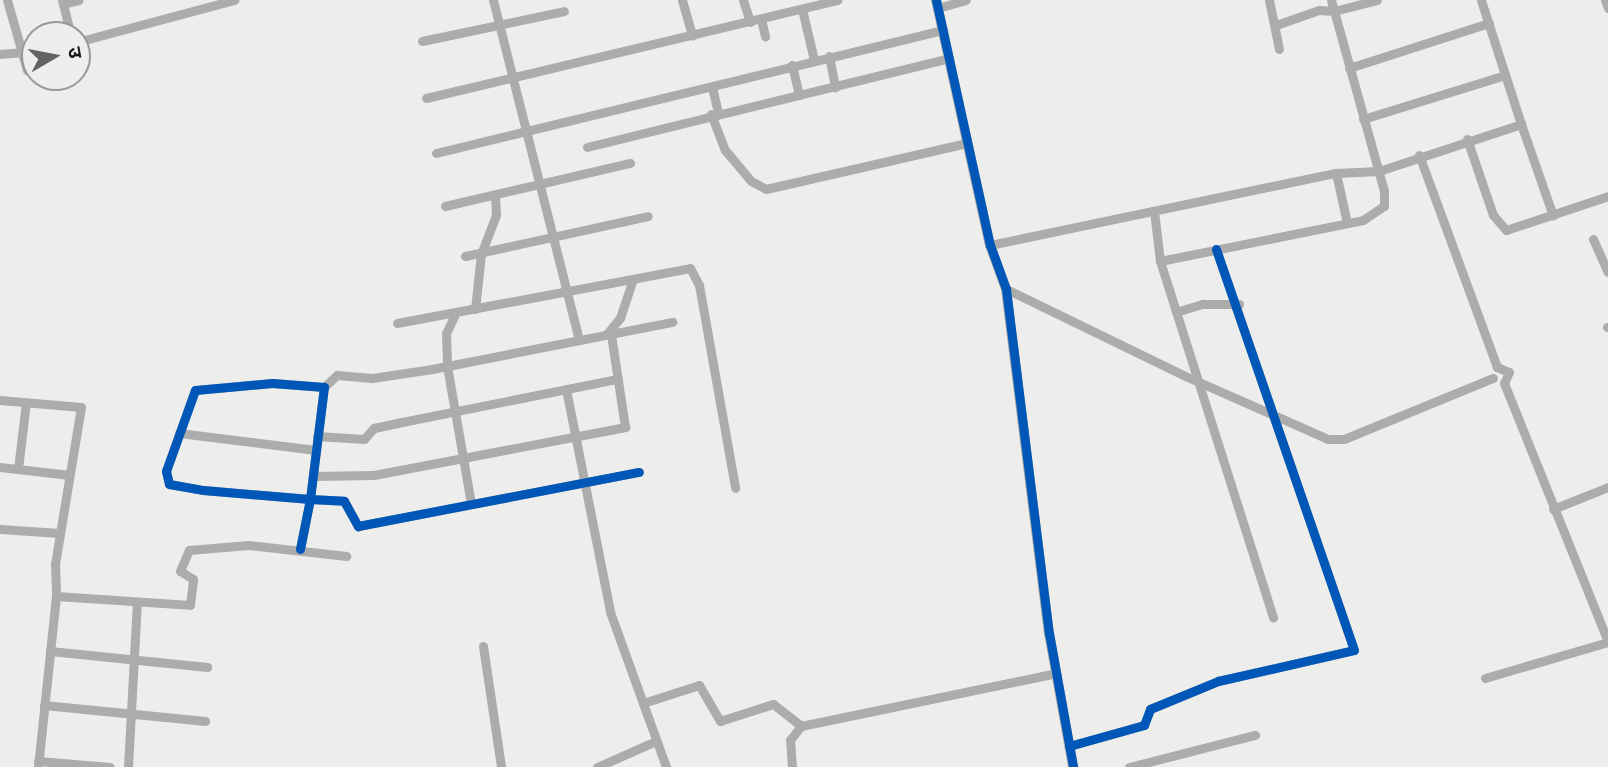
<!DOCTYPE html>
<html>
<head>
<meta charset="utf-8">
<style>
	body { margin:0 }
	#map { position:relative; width:1608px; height:767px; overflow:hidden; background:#edeeec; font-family:Jost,"Noto Sans Devanagari",sans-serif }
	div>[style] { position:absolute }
	.minor>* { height:9px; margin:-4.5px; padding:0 4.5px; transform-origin:4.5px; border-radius:4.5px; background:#acadab }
	.tertiary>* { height:10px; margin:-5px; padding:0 5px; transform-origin:5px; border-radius:5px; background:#acadab }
	.cycleway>* { height:9px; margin:-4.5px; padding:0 4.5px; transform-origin:4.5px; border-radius:4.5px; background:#0057b8 }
	span { translate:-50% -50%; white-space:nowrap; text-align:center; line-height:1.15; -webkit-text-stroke:5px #ecefeb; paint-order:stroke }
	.north { position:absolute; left:21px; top:21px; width:70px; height:70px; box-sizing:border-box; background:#ecefeb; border:2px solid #989a97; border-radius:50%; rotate:80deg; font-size:19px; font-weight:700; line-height:28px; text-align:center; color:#191a18 }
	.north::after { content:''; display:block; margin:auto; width:24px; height:32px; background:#636462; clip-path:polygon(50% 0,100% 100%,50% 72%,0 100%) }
</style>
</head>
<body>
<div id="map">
	<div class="minor">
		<i style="left:7px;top:0;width:73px;rotate:74.1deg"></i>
		<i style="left:62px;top:0;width:36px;rotate:76deg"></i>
		<i style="left:493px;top:0;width:351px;rotate:75.8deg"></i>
		<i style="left:682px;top:0;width:37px;rotate:74deg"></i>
		<i style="left:743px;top:0;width:23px;rotate:72deg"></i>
		<i style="left:1269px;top:0;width:50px;rotate:78.5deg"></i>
		<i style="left:1605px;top:0;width:9px;rotate:69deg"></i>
		<i style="left:63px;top:4px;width:16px;rotate:-14deg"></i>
		<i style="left:938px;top:8px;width:29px;rotate:-16deg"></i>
		<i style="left:802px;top:9px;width:52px;rotate:76.8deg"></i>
		<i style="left:761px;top:19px;width:18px;rotate:77deg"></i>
		<i style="left:1276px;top:25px;width:46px;rotate:-19.2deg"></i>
		<i style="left:1319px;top:10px;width:15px;rotate:4deg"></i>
		<i style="left:1334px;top:11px;width:44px;rotate:-14.3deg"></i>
		<i style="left:422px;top:41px;width:145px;rotate:-11.9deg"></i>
		<i style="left:77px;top:42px;width:163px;rotate:-15deg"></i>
		<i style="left:0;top:54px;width:21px;rotate:-5deg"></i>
		<i style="left:829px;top:56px;width:32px;rotate:79deg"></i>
		<i style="left:792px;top:65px;width:31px;rotate:77deg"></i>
		<i style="left:1349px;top:68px;width:147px;rotate:-17.8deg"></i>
		<i style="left:712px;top:87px;width:27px;rotate:77deg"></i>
		<i style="left:426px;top:98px;width:423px;rotate:-13.4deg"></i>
		<i style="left:711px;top:114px;width:39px;rotate:69deg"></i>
		<i style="left:725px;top:150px;width:40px;rotate:50deg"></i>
		<i style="left:751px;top:181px;width:17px;rotate:28deg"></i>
		<i style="left:766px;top:189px;width:206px;rotate:-12.9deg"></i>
		<i style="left:1363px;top:119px;width:149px;rotate:-17.2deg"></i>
		<i style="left:1521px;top:124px;width:97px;rotate:70.8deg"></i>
		<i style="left:1467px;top:139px;width:80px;rotate:71.1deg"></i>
		<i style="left:1493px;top:215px;width:20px;rotate:49deg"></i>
		<i style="left:1506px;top:230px;width:108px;rotate:-18.4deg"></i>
		<i style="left:587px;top:147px;width:373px;rotate:-13.8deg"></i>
		<i style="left:436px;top:153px;width:522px;rotate:-13.64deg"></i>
		<i style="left:1419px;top:155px;width:226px;rotate:69.8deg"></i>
		<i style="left:1336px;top:173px;width:51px;rotate:77.6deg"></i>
		<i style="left:445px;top:206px;width:190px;rotate:-13.1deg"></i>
		<i style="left:1154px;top:211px;width:50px;rotate:83.2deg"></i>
		<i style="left:1160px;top:261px;width:374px;rotate:72.4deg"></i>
		<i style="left:1593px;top:239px;width:36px;rotate:66deg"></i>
		<i style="left:990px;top:245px;width:353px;rotate:-11.8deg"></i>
		<i style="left:1336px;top:173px;width:43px;rotate:-2.7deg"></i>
		<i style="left:1379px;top:171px;width:150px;rotate:-18.3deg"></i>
		<i style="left:1521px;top:124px;width:130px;rotate:-107.9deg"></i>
		<i style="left:465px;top:256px;width:187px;rotate:-12.3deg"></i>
		<i style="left:1160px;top:261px;width:207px;rotate:-11.4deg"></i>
		<i style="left:1363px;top:220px;width:25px;rotate:-34deg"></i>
		<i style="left:1384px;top:206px;width:15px;rotate:-90deg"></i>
		<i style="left:1384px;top:191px;width:198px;rotate:-105.5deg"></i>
		<i style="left:1006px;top:289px;width:197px;rotate:25.9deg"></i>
		<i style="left:1183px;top:375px;width:158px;rotate:23.8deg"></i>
		<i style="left:1328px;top:439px;width:16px"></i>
		<i style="left:1344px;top:439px;width:161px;rotate:-22.3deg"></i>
		<i style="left:475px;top:309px;width:55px;rotate:-83.8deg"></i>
		<i style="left:481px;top:254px;width:42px;rotate:-69deg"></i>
		<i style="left:496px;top:215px;width:20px;rotate:-93deg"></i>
		<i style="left:456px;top:312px;width:23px;rotate:115deg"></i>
		<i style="left:446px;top:333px;width:33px;rotate:88deg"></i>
		<i style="left:447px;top:366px;width:139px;rotate:80.1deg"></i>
		<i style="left:1176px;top:312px;width:28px;rotate:-17deg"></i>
		<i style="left:1203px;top:304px;width:36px"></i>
		<i style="left:397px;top:323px;width:298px;rotate:-10.6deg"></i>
		<i style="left:690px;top:268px;width:19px;rotate:62deg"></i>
		<i style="left:699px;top:285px;width:206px;rotate:79.9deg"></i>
		<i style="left:1607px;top:327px;width:1px"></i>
		<i style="left:606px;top:335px;width:22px;rotate:-51deg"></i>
		<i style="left:620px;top:318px;width:41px;rotate:-71.6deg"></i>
		<i style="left:1497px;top:367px;width:13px;rotate:23deg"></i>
		<i style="left:1509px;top:372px;width:12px;rotate:114deg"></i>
		<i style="left:1504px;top:383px;width:279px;rotate:68.1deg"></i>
		<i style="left:324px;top:387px;width:18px;rotate:-43deg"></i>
		<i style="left:337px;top:375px;width:35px;rotate:5deg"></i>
		<i style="left:372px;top:378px;width:61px;rotate:-8.5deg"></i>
		<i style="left:432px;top:369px;width:245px;rotate:-11.1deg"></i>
		<i style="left:566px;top:389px;width:227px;rotate:78.8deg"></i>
		<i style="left:610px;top:612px;width:165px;rotate:70.1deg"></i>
		<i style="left:0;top:400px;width:81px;rotate:4.9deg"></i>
		<i style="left:81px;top:407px;width:159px;rotate:99.4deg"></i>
		<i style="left:55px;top:564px;width:32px;rotate:88deg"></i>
		<i style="left:56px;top:596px;width:134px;rotate:3.8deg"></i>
		<i style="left:190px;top:605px;width:26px;rotate:-83deg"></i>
		<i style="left:193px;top:579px;width:15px;rotate:-148deg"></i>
		<i style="left:180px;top:571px;width:23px;rotate:-67deg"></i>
		<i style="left:189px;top:550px;width:60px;rotate:-4.8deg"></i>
		<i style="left:249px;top:545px;width:98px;rotate:6.5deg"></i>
		<i style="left:179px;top:433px;width:138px;rotate:7.1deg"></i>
		<i style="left:317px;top:436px;width:47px;rotate:3.7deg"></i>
		<i style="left:364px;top:439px;width:15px;rotate:-48deg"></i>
		<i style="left:374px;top:428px;width:24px;rotate:-12deg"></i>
		<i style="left:397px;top:423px;width:225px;rotate:-11.3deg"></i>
		<i style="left:0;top:467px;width:70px;rotate:6.5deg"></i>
		<i style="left:18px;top:469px;width:67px;rotate:-83.2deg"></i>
		<i style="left:313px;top:476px;width:61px;rotate:-0.9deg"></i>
		<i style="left:374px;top:475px;width:256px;rotate:-10.8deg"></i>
		<i style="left:625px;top:427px;width:94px;rotate:-98.6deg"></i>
		<i style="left:1553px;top:509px;width:59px;rotate:-21.8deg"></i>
		<i style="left:0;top:529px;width:60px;rotate:3.8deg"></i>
		<i style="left:300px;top:549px;width:51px;rotate:-78.7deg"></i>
		<i style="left:310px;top:499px;width:113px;rotate:-82.9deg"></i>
		<i style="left:324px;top:387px;width:52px;rotate:-175.6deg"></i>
		<i style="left:272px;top:383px;width:77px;rotate:174.8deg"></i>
		<i style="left:195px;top:390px;width:86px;rotate:109.7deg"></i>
		<i style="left:166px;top:471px;width:13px;rotate:77deg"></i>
		<i style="left:169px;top:484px;width:35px;rotate:10deg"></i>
		<i style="left:203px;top:490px;width:107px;rotate:4.8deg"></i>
		<i style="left:310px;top:499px;width:34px;rotate:3deg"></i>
		<i style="left:344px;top:501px;width:29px;rotate:61deg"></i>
		<i style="left:358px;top:526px;width:286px;rotate:-10.9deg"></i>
		<i style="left:483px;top:646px;width:122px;rotate:81.5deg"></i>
		<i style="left:50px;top:651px;width:158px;rotate:5.8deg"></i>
		<i style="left:1485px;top:678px;width:128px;rotate:-16.3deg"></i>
		<i style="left:643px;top:703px;width:59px;rotate:-17.8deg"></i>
		<i style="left:699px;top:685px;width:42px;rotate:59.7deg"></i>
		<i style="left:720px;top:721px;width:56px;rotate:-17.8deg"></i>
		<i style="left:773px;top:704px;width:36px;rotate:38deg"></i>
		<i style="left:44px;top:705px;width:162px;rotate:5.7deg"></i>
		<i style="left:1069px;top:746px;width:78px;rotate:-15.6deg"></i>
		<i style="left:1144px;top:725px;width:17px;rotate:-69deg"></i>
		<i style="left:1150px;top:709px;width:74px;rotate:-22.4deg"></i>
		<i style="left:1218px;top:681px;width:139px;rotate:-12.8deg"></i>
		<i style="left:1354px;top:650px;width:424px;rotate:-109deg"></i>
		<i style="left:38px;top:761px;width:72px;rotate:4.8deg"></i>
		<i style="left:38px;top:767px;width:172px;rotate:-84deg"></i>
		<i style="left:128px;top:767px;width:164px;rotate:-86.9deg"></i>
		<i style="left:597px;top:767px;width:64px;rotate:-23.8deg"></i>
		<i style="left:792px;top:767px;width:27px;rotate:-94deg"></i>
		<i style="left:790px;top:740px;width:18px;rotate:-52deg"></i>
		<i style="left:801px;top:726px;width:260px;rotate:-11.7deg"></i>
		<i style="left:1129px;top:767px;width:130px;rotate:-14.3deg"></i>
	</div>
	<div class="tertiary">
		<i style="left:936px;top:0;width:251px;rotate:77.6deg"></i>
		<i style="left:990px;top:245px;width:47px;rotate:70deg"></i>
		<i style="left:1006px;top:289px;width:347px;rotate:82.9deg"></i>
		<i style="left:1049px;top:633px;width:136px;rotate:79.8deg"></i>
	</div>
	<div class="cycleway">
		<i style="left:936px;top:0;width:251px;rotate:77.6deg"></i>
		<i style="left:990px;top:245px;width:47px;rotate:70deg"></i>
		<i style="left:1006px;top:289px;width:347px;rotate:82.9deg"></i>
		<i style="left:1049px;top:633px;width:136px;rotate:79.8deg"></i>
		<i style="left:300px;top:549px;width:51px;rotate:-78.7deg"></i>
		<i style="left:310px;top:499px;width:113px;rotate:-82.9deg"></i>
		<i style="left:324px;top:387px;width:52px;rotate:-175.6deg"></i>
		<i style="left:272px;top:383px;width:77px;rotate:174.8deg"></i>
		<i style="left:195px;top:390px;width:86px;rotate:109.7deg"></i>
		<i style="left:166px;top:471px;width:13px;rotate:77deg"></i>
		<i style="left:169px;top:484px;width:35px;rotate:10deg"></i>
		<i style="left:203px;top:490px;width:107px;rotate:4.8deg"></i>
		<i style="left:310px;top:499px;width:34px;rotate:3deg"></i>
		<i style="left:344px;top:501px;width:29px;rotate:61deg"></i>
		<i style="left:358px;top:526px;width:286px;rotate:-10.9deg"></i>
		<i style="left:1069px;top:746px;width:78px;rotate:-15.6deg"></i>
		<i style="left:1144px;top:725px;width:17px;rotate:-69deg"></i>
		<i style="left:1150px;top:709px;width:74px;rotate:-22.4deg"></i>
		<i style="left:1218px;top:681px;width:139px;rotate:-12.8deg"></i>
		<i style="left:1354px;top:650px;width:424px;rotate:-109deg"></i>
	</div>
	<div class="north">उ</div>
</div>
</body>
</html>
